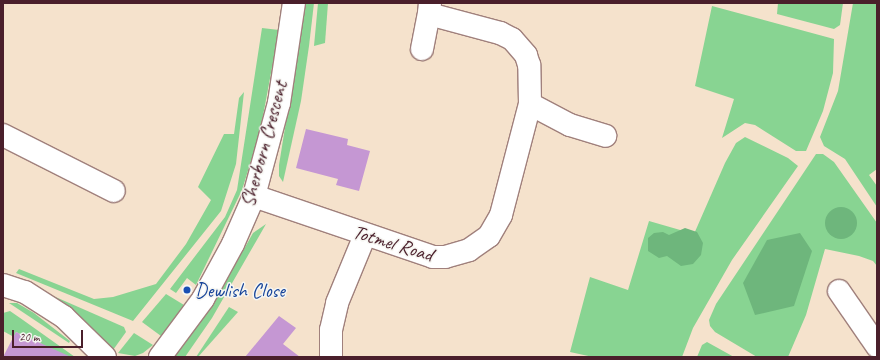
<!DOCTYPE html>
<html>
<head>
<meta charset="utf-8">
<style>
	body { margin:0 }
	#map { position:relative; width:880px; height:360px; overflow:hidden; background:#f5e2cc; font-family:Caveat,sans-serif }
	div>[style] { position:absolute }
	.green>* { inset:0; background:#88d492 }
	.forest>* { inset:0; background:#6eb67c }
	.round { border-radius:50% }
	.building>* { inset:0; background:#c597d3 }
	.roads { filter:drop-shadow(1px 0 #a0807c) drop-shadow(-1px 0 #a0807c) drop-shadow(0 1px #a0807c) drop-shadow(0 -1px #a0807c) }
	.minor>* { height:22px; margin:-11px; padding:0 11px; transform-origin:11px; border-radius:11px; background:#fff }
	.dots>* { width:11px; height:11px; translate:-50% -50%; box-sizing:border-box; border:2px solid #f6f6f2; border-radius:50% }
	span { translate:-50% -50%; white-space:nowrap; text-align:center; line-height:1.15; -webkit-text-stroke:3px #f6f6f2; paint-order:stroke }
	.street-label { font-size:20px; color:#4a1f2b }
	.transit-label { font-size:20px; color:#164399 }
	.left { translate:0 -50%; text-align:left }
	.frame { position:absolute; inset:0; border:4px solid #4a1f2b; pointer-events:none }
	.scale { position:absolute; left:12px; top:330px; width:71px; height:18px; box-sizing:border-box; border:2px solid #4a1f2b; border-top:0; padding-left:5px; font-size:12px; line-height:14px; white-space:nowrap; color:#4a1f2b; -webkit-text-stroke:3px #f6f6f2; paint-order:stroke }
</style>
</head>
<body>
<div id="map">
	<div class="green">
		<i style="clip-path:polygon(305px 3px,314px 3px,309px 46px,301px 101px,283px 182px,279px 176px,279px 165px)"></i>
		<i style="clip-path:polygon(318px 3px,328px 3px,325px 43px,314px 46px)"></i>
		<i style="clip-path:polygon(778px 3px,843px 3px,840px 25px,834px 29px,777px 14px)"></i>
		<i style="clip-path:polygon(853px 3px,877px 3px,877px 169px,869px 175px,877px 186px,877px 207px,845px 159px,824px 146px,820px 137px,838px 91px)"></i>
		<i style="clip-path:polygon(712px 6px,834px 39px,833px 73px,823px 111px,806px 151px,796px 151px,755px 125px,745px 123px,722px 138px,734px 99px,695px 86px)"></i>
		<i style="clip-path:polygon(262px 28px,279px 30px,260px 132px,242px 190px,196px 285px,187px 278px,176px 293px,170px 289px,225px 217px,237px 190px)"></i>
		<i style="clip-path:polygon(244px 92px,236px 164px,221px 211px,133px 321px,16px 273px,19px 269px,94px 299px,113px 297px,156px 284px,186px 244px,211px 200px,198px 187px,224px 134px,234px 134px,239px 98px)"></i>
		<i style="clip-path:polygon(745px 137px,788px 158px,798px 166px,732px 260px,693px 328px,682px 357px,593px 357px,570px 352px,590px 277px,628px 290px,649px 221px,694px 234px,725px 163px,736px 143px)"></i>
		<i style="clip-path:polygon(816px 154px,823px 154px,834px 162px,877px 223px,877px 266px,873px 261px,859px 256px,825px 249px,806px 315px,788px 357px,757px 357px,715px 332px,710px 326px,709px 320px,716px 304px)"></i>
		<i style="clip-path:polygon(266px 224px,212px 318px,185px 357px,174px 357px,226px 281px,253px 233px)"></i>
		<i style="clip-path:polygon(35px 288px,124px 327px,126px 332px,113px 350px)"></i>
		<i style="clip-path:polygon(166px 294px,184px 305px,161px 336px,142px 322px)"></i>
		<i style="clip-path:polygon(9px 303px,17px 303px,34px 313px,70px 341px,69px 343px)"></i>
		<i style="clip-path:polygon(229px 307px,238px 312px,198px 357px,196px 357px)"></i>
		<i style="clip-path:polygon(10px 311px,23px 320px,75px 357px,37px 357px,42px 344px,16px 332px,14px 337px,3px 331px,3px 313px)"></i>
		<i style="clip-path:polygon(134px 333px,153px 345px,143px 353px,135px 356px,118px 353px)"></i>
		<i style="clip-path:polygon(707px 342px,734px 357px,697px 357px,702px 345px)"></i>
	</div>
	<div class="forest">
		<i class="round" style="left:825px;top:207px;width:32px;height:32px"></i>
		<i style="clip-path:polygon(685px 228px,697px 232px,703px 243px,701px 255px,693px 264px,681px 266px,667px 256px,659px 258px,648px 251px,648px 238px,654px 233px,663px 232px,669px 235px)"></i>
		<i style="clip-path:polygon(800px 233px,812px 251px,794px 306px,755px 315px,743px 283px,767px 240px)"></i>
	</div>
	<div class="building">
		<i style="clip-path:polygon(306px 129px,348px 139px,347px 145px,370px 151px,359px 191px,336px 185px,338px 179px,296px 168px)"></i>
		<i style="clip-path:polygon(279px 316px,296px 328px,283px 344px,300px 357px,245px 357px)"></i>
		<i style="clip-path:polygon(16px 332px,71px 357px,3px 357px)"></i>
	</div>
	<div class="roads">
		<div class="minor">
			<i style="left:422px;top:49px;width:36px;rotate:-79deg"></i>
			<i style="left:530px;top:104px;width:45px;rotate:27.7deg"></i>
			<i style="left:570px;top:125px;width:37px;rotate:17deg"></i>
			<i style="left:3px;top:135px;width:124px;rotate:26.8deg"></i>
			<i style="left:254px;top:196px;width:189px;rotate:18.8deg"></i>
			<i style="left:433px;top:257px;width:12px"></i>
			<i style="left:445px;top:257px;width:25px;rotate:-16deg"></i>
			<i style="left:469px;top:250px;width:24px;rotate:-35deg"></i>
			<i style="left:489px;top:236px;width:24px;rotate:-60deg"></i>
			<i style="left:501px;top:215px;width:115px;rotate:-75.4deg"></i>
			<i style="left:530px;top:104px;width:39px;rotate:-91deg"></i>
			<i style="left:529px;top:65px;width:10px;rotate:-107deg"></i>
			<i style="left:526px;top:55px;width:21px;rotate:-131deg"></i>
			<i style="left:512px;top:39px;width:13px;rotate:-153deg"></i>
			<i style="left:500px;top:33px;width:73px;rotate:-165deg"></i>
			<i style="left:429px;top:14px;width:11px;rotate:-85deg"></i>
			<i style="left:3px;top:285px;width:23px;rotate:18deg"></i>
			<i style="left:25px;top:292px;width:46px;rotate:32.7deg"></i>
			<i style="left:64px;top:317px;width:57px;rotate:44.3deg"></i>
			<i style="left:839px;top:291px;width:67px;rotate:55.4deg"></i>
			<i style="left:160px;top:357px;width:72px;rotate:-53.4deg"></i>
			<i style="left:203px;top:299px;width:63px;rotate:-61.4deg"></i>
			<i style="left:233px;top:244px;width:52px;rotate:-66.4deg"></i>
			<i style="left:254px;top:196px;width:96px;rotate:-75deg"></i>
			<i style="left:279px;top:103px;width:101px;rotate:-81.5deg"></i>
			<i style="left:331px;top:357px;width:27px;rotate:-90deg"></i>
			<i style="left:331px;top:330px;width:28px;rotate:-77deg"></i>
			<i style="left:337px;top:303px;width:74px;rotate:-67.6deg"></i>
		</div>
	</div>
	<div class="dots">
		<i style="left:187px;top:290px;background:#1a4fb4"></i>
	</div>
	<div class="street-label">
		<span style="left:264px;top:144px;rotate:-75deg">Sherborn Crescent</span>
		<span style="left:393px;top:243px;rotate:17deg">Totmel Road</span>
	</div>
	<div class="transit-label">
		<span class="left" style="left:195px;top:290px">Dewlish Close</span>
	</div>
	<div class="frame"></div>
	<div class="scale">20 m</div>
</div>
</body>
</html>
